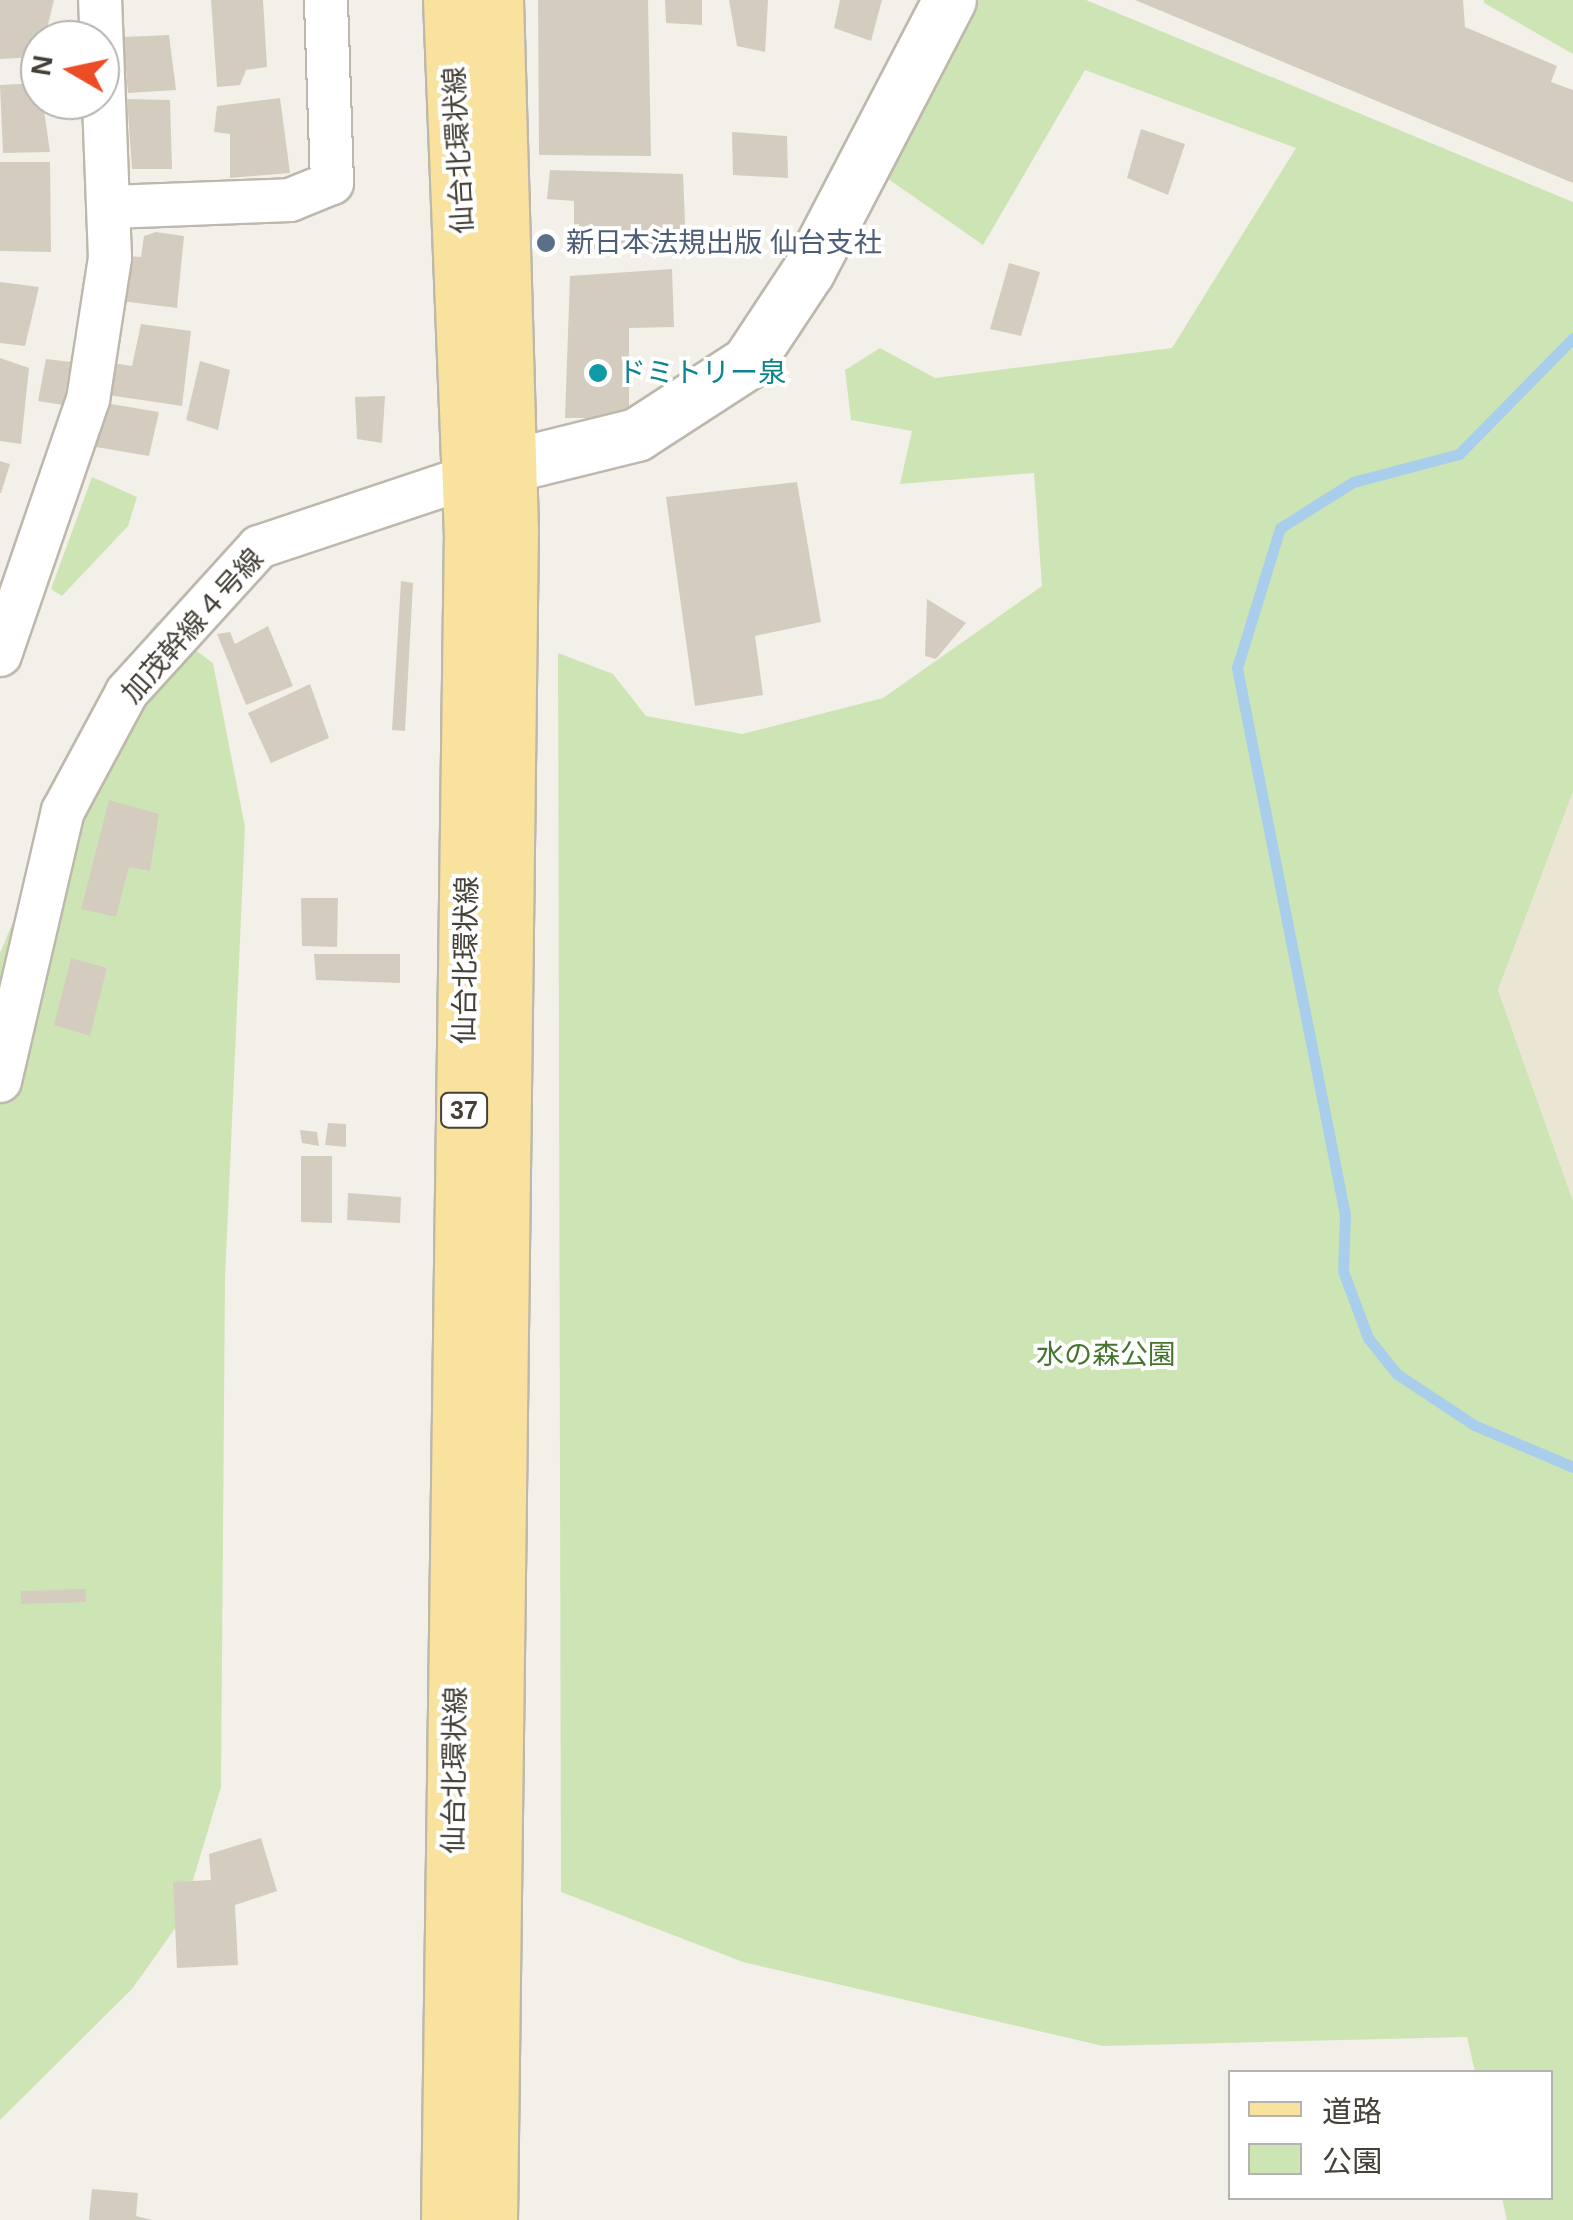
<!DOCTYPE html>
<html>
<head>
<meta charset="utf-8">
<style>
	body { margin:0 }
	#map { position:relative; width:1573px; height:2220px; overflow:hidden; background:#f3f0e9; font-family:Helvetica,"Noto Sans JP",sans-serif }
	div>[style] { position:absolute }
	.education>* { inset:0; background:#ebe6d4 }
	.green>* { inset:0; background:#cde5b4 }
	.stream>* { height:11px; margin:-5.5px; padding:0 5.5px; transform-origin:5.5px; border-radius:5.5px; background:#a9ceec }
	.building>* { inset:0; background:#d4cdbf }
	.roads { filter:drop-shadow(2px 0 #beb8ac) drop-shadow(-2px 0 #beb8ac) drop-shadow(0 2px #beb8ac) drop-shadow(0 -2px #beb8ac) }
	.minor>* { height:42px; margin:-21px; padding:0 21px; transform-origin:21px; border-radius:21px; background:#fff }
	.tertiary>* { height:52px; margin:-26px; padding:0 26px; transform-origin:26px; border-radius:26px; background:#fff }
	.primary>* { height:55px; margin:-27.5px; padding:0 27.5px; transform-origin:27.5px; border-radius:27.5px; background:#f8e29d }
	.dots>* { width:28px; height:28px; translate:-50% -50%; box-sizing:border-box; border:5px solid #fff; border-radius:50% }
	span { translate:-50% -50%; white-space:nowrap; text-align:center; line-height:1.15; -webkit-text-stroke:8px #fff; paint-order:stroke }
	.shield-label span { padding:2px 8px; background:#fff; border:2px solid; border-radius:8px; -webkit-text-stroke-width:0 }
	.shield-label { font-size:25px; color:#464138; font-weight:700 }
	.street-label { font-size:28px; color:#464138 }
	.service-label { font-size:28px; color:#4e5e75 }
	.left { translate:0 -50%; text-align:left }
	.culture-label { font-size:28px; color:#0d838f }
	.park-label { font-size:28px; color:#46752e }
	.legend { position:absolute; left:1228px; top:2070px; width:325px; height:130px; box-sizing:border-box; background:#fff; border:2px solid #b5b3af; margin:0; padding:12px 18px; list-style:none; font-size:30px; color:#464138 }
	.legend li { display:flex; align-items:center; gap:20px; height:50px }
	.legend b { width:50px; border:2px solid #b5b3af }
	.north { position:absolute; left:20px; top:20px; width:100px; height:100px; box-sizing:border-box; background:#fff; border:2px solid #b5b3af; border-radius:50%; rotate:279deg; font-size:28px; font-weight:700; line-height:40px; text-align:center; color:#464138 }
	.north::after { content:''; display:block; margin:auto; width:35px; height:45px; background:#ec4d27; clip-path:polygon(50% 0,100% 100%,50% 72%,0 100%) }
</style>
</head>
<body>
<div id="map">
	<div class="education">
		<i style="clip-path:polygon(1573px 792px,1573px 1201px,1498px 990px)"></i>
	</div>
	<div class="green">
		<i style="clip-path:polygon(979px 0,1086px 0,1573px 202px,1573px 792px,1498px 990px,1573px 1201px,1573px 2220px,1507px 2220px,1502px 2198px,1550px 2198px,1550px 2072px,1475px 2072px,1467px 2037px,1103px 2046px,743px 1962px,561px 1892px,558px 653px,613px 674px,646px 716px,742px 734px,883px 698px,1042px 586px,1034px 473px,900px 484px,912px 431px,851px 420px,845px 370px,880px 348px,935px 378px,1172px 348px,1296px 148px,1085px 70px,983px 245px,884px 176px)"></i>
		<i style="clip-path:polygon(1484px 0,1573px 0,1573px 54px,1484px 3px)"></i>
		<i style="clip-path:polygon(92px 477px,137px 497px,128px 526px,62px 596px,51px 589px)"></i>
		<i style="clip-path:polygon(157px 622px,213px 663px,245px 827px,225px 1280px,221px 1787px,181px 1920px,132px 1989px,0 2120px,0 953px,117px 674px)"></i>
	</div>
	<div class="stream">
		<i style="left:1573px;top:338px;width:163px;rotate:134.5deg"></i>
		<i style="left:1459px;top:454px;width:110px;rotate:165.2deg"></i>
		<i style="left:1353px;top:482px;width:86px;rotate:147.8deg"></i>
		<i style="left:1280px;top:528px;width:146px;rotate:107.1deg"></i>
		<i style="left:1237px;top:668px;width:558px;rotate:78.83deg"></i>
		<i style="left:1345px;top:1215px;width:56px;rotate:92deg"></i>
		<i style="left:1343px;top:1271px;width:72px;rotate:69.5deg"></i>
		<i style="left:1368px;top:1338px;width:46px;rotate:51.1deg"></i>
		<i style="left:1397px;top:1374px;width:92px;rotate:33.5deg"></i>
		<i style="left:1474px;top:1425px;width:108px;rotate:23deg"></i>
	</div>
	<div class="building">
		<i style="clip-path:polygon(0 0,54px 0,40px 57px,0 59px)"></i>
		<i style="clip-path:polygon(211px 0,263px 0,267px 67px,246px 70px,240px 85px,217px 87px)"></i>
		<i style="clip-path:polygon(538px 0,648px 0,651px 156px,539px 155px)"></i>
		<i style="clip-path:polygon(665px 0,702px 0,702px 25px,666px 23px)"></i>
		<i style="clip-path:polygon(729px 0,768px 0,765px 52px,737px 46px)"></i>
		<i style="clip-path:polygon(840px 0,882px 0,871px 41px,834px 28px)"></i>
		<i style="clip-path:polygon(1135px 0,1463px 0,1465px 27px,1557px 66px,1551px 82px,1573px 90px,1573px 183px)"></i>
		<i style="clip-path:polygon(169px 35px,176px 90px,128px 93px,123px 37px)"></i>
		<i style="clip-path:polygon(40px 83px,50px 152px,3px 153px,0 85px)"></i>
		<i style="clip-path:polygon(280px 98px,290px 173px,230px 178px,230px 134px,214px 132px,217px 106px)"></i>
		<i style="clip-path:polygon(127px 99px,170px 100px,172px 169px,132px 169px)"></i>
		<i style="clip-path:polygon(1141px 129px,1185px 144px,1168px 195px,1127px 178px)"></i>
		<i style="clip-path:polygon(732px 132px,787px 136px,788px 178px,733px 175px)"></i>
		<i style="clip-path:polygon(0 162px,50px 162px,51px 252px,0 251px)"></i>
		<i style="clip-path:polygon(550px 170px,683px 174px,686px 249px,574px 249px,574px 201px,547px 199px)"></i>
		<i style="clip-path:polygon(156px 232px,184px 236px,177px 308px,121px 301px,127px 256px,141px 257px,144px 236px)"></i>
		<i style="clip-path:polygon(1009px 263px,1040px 272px,1021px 336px,990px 329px)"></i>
		<i style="clip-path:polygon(672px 269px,674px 327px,629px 328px,629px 418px,565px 418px,570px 276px)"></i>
		<i style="clip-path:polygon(0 282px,39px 287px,25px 346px,0 343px)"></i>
		<i style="clip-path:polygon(141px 324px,191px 331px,182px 406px,108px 395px,113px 363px,132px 366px)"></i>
		<i style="clip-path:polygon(0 358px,29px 368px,21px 444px,0 441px)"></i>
		<i style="clip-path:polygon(46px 359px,71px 362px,63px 405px,38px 401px)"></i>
		<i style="clip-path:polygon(200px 361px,230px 370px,218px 430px,186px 420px)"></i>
		<i style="clip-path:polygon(385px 396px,382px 443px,357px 439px,355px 397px)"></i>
		<i style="clip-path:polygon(105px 403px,159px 412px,149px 456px,96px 447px)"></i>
		<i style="clip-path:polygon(0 461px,10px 464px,1px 493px,0 493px)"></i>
		<i style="clip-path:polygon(797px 482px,821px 622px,755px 636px,763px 695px,695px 706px,666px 497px)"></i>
		<i style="clip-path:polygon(401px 581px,413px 583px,405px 731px,392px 730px)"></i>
		<i style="clip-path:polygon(927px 599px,966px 623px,936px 659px,925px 656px)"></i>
		<i style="clip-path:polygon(268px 626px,293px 686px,246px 705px,217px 634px,230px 632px,235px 644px)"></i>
		<i style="clip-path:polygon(310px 684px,329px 738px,271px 763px,248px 713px)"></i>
		<i style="clip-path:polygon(109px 800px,159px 814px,150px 871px,129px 867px,116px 917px,81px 909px)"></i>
		<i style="clip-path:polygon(301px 898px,338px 898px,337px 947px,302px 946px)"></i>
		<i style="clip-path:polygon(314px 954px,400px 954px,400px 983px,316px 980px)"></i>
		<i style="clip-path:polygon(71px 958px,107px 968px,90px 1036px,54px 1025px)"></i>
		<i style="clip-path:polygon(328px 1123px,346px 1124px,346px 1147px,325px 1145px)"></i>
		<i style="clip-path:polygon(300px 1130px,317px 1132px,319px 1146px,302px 1143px)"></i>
		<i style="clip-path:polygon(301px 1156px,332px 1156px,332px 1223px,301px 1222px)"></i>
		<i style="clip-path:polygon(348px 1193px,401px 1197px,400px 1223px,347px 1220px)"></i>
		<i style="clip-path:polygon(86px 1589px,86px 1602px,21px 1604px,21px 1591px)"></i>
		<i style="clip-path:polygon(261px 1838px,277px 1891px,235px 1905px,238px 1965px,177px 1968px,173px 1882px,211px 1880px,209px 1854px)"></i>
		<i style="clip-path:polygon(92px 2189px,138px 2193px,136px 2216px,152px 2220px,89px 2220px)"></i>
	</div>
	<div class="roads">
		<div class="minor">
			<i style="left:111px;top:207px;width:179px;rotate:-2.2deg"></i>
			<i style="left:290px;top:200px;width:45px;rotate:-22deg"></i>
			<i style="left:332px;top:183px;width:183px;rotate:-91.9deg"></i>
			<i style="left:0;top:655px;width:270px;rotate:-71deg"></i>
			<i style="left:88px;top:400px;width:144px;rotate:-81.2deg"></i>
			<i style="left:110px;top:258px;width:258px;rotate:-92.2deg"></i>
			<i style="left:0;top:1081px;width:277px;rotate:-76.9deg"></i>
			<i style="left:63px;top:811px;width:135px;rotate:-61.7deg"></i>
			<i style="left:127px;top:692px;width:196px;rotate:-47.7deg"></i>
			<i style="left:259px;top:547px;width:224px;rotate:-18.5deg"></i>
		</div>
		<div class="tertiary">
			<i style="left:471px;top:476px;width:171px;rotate:-13.9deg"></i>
			<i style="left:637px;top:435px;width:132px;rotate:-33deg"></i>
			<i style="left:748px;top:363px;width:110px;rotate:-56.5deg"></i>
			<i style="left:809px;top:271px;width:305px;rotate:-62.5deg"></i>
		</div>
		<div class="primary">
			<i style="left:449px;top:2220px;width:1684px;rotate:-89.22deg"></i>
			<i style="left:472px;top:536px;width:536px;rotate:-92.24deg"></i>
			<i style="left:489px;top:2220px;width:1690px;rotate:-89.29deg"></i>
			<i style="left:510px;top:530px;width:530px;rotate:-91.62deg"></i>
		</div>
	</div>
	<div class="dots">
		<i style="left:546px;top:243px;background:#5c6f8a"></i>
		<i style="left:598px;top:373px;background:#0f9aa8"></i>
	</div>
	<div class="shield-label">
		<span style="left:464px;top:1110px">37</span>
	</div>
	<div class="street-label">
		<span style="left:459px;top:150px;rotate:-93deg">仙台北環状線</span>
		<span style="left:193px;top:626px;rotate:-48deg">加茂幹線４号線</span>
		<span style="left:466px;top:960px;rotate:-89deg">仙台北環状線</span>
		<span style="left:455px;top:1770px;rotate:-89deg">仙台北環状線</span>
	</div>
	<div class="service-label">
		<span class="left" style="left:566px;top:243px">新日本法規出版 仙台支社</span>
	</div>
	<div class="culture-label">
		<span class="left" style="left:618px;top:373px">ドミトリー泉</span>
	</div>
	<div class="park-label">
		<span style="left:1106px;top:1355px">水の森公園</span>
	</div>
	<ul class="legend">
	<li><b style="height:12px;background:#f8e29d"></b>道路</li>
	<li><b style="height:28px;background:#cde5b4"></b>公園</li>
	</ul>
	<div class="north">N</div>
</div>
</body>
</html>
